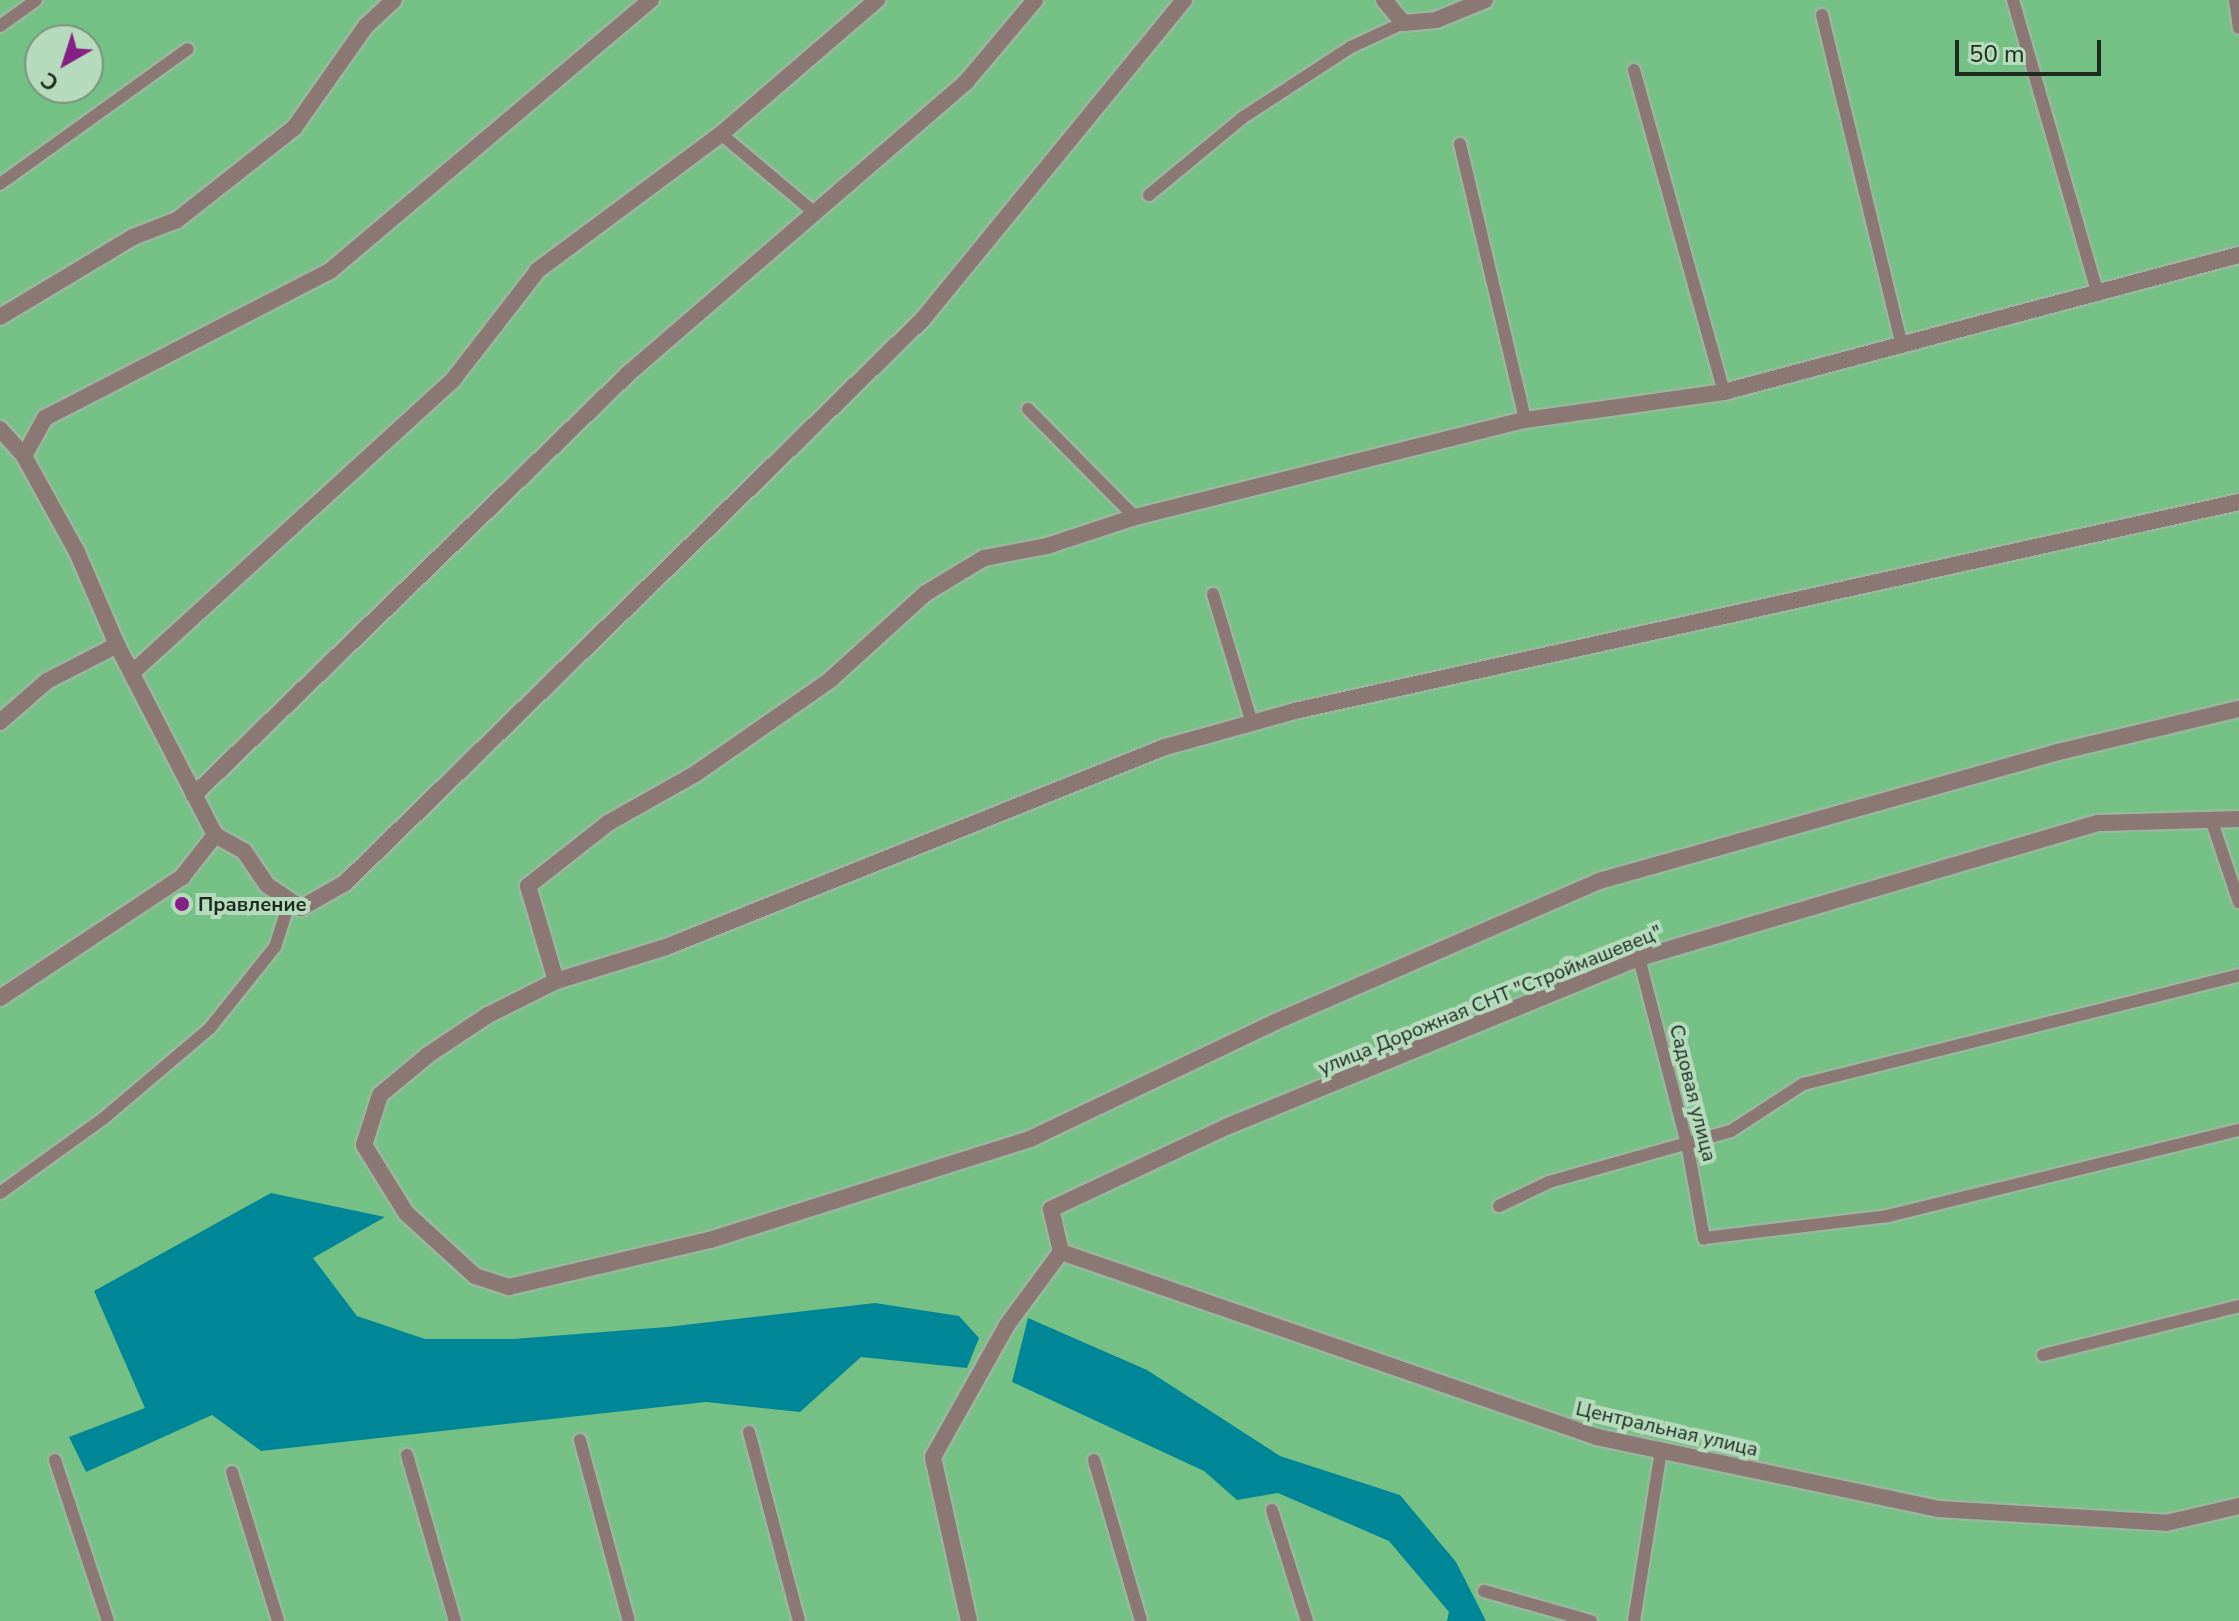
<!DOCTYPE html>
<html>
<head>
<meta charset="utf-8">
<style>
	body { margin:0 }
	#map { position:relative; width:2239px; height:1621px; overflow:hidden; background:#b6dbbc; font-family:"Nunito Sans",sans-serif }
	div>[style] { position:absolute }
	.green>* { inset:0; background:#75c084 }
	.water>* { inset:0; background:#008797 }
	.roads { filter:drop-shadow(2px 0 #97b89d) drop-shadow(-2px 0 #97b89d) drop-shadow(0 2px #97b89d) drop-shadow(0 -2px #97b89d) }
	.lane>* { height:12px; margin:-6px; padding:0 6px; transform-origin:6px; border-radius:6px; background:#8b7773 }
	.street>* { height:16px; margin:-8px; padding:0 8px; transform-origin:8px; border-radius:8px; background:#8b7773 }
	.dots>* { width:22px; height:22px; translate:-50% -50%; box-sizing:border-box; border:4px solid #b6dbbc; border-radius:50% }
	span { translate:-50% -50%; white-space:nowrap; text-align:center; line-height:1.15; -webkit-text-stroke:8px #b6dbbc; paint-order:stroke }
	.poi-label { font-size:20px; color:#1d2b1f; font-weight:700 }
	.left { translate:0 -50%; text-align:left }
	.street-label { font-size:20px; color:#1d2b1f }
	.north { position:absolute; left:24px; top:24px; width:80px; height:80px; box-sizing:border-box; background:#b6dbbc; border:2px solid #79957d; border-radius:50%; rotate:219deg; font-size:22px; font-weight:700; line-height:32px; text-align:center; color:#1d2b1f }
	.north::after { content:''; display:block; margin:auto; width:28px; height:36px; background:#881f85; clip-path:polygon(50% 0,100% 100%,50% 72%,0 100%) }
	.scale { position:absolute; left:1955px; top:40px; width:146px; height:36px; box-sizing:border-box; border:4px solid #1d2b1f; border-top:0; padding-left:10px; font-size:24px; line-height:28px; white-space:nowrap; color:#1d2b1f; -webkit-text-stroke:6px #b6dbbc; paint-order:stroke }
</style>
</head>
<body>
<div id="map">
	<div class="green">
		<i style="clip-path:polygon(evenodd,0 0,2239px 0,2239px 1621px,0 1621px,0 0,40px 40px,88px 40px,88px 88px,40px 88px,40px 40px)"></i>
	</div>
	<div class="water">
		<i style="clip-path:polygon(271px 1193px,385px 1217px,313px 1258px,357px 1316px,425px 1339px,513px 1339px,667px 1327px,875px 1303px,959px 1316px,979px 1338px,967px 1368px,861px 1357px,800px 1412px,706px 1402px,261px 1451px,212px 1415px,86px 1472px,69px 1437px,145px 1408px,94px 1291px)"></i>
		<i style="clip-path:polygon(1028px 1318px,1147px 1370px,1280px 1456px,1400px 1495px,1456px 1562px,1486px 1621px,1447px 1621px,1449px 1612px,1389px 1541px,1278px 1493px,1237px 1500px,1204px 1471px,1012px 1382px)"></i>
	</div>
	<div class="roads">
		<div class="lane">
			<i style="left:2013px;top:0;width:307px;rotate:73.9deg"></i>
			<i style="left:2235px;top:0;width:28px;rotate:82deg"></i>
			<i style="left:1822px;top:15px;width:340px;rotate:76.4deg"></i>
			<i style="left:0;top:26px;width:44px;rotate:-35.8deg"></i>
			<i style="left:1634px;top:70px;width:334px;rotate:74.4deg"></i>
			<i style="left:721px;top:134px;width:124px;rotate:40.1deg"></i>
			<i style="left:1460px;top:144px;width:284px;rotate:76.7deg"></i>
			<i style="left:0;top:184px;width:231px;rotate:-35.7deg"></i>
			<i style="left:1149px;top:195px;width:121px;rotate:-39.6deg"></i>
			<i style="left:1242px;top:118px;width:130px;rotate:-33.1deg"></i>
			<i style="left:1351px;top:47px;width:57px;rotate:-24.8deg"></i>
			<i style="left:1028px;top:409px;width:152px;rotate:45.3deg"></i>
			<i style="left:1213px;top:594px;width:135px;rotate:73.2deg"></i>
			<i style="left:2211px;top:819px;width:88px;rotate:71.4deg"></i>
			<i style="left:1639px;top:958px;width:191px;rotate:75.5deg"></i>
			<i style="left:1687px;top:1143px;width:97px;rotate:79.9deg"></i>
			<i style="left:1704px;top:1238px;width:185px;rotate:-6.8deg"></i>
			<i style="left:1888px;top:1216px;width:361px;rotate:-13.8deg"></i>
			<i style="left:0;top:1193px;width:128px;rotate:-35.8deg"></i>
			<i style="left:104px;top:1118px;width:139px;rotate:-40.3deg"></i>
			<i style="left:210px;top:1028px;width:104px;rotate:-51.3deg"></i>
			<i style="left:275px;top:947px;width:49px;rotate:-72.3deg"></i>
			<i style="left:1499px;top:1206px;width:55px;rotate:-25.6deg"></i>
			<i style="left:1549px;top:1182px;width:189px;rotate:-15.7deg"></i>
			<i style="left:1731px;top:1131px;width:86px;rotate:-33.1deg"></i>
			<i style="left:1803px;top:1084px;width:449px;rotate:-14deg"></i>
			<i style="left:2043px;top:1355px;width:202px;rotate:-14deg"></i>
			<i style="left:749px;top:1432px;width:196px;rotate:75.2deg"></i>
			<i style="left:580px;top:1440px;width:188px;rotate:74.9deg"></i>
			<i style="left:407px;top:1455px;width:173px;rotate:73.9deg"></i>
			<i style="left:55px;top:1460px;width:169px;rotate:71.8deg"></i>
			<i style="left:1094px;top:1460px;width:168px;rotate:73.7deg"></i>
			<i style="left:232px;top:1472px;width:156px;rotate:72.8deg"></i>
			<i style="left:1272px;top:1510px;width:116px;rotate:72.5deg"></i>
			<i style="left:1484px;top:1591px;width:111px;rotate:15.7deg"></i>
			<i style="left:1634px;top:1621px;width:172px;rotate:-81deg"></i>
		</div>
		<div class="street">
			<i style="left:1384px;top:0;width:30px;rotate:50deg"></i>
			<i style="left:1403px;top:23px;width:33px;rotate:-5deg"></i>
			<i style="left:1436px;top:20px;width:53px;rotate:-22.2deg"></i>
			<i style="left:0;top:317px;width:155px;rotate:-31deg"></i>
			<i style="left:133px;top:237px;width:47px;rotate:-21.1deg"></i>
			<i style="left:177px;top:220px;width:149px;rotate:-38.2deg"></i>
			<i style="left:294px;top:128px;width:125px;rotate:-54.8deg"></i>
			<i style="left:366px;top:26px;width:38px;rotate:-43deg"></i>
			<i style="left:0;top:429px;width:36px;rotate:48deg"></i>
			<i style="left:24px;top:456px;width:110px;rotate:61.1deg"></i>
			<i style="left:77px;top:552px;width:101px;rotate:66.7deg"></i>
			<i style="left:117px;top:645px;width:214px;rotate:62.7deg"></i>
			<i style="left:215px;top:835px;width:33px;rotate:29deg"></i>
			<i style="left:244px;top:851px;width:41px;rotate:55.9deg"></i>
			<i style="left:267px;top:885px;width:41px;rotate:34.1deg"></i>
			<i style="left:301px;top:908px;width:51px;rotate:-29.6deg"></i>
			<i style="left:345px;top:883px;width:808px;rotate:-44.3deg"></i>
			<i style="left:923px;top:319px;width:412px;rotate:-50.7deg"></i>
			<i style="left:24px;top:456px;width:43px;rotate:-61.1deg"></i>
			<i style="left:45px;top:418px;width:321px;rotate:-27.3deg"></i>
			<i style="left:330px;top:271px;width:420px;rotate:-40.2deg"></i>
			<i style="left:2239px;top:502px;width:967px;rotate:167.52deg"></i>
			<i style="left:1295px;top:711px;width:135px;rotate:164.5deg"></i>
			<i style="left:1165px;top:747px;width:538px;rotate:158.16deg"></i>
			<i style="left:666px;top:947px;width:115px;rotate:162.8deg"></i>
			<i style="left:556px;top:981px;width:76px;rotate:153.4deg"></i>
			<i style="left:488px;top:1015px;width:72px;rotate:146.3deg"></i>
			<i style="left:428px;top:1055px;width:62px;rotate:140.2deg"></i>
			<i style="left:380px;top:1095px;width:52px;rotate:107.7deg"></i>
			<i style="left:364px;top:1145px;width:80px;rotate:58.3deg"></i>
			<i style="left:406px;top:1213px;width:93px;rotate:42.4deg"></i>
			<i style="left:475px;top:1276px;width:36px;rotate:18deg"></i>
			<i style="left:509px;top:1287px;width:206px;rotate:-13.2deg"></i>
			<i style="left:710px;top:1240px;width:336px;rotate:-17.5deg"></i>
			<i style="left:1030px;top:1139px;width:272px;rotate:-25.5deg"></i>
			<i style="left:1275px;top:1022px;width:353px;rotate:-23.5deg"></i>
			<i style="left:1599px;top:881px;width:477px;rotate:-15.7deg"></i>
			<i style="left:2058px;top:752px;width:186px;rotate:-13.4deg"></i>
			<i style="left:133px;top:672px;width:432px;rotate:-42.4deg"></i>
			<i style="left:452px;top:381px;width:140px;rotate:-52.2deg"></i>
			<i style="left:538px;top:270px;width:228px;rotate:-36.6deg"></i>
			<i style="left:721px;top:134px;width:206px;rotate:-40.7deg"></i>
			<i style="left:0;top:722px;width:62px;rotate:-41.1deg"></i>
			<i style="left:47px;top:681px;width:79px;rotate:-27.2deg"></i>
			<i style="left:194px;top:795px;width:606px;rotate:-44.13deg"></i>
			<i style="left:629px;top:373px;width:445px;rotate:-40.8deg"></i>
			<i style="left:966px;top:82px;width:107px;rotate:-49.9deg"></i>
			<i style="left:556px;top:981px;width:99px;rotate:-106.4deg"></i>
			<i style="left:528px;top:886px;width:102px;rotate:-38.2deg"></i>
			<i style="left:608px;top:823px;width:100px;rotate:-29.4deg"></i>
			<i style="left:695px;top:774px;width:165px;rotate:-34.8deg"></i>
			<i style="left:830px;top:680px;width:130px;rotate:-42.2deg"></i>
			<i style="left:926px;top:593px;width:68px;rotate:-31.1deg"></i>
			<i style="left:984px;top:558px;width:64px;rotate:-10.8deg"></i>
			<i style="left:1047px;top:546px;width:93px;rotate:-18.2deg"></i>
			<i style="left:1135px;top:517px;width:402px;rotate:-14deg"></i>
			<i style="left:1525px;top:420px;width:201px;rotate:-8deg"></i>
			<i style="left:1724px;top:392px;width:533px;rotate:-14.9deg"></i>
			<i style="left:0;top:998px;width:219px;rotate:-33.6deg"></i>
			<i style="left:182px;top:877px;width:53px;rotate:-51.8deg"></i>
			<i style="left:1061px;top:1252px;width:44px;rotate:-103.1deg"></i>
			<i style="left:1051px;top:1209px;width:193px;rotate:-25.1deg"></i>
			<i style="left:1226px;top:1127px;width:446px;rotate:-22.3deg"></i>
			<i style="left:1639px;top:958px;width:479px;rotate:-16.4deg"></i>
			<i style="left:2099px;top:823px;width:140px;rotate:-1.6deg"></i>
			<i style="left:969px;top:1621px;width:168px;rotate:-102.4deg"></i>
			<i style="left:933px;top:1457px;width:151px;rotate:-60.7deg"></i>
			<i style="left:1007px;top:1325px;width:91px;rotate:-53.5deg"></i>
			<i style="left:1061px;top:1252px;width:567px;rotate:19.04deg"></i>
			<i style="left:1597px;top:1437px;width:349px;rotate:11.9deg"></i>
			<i style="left:1939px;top:1509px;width:227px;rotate:3.5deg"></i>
			<i style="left:2166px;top:1523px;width:75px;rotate:-13.1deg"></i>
		</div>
	</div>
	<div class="dots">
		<i style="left:182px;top:904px;background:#881f85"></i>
	</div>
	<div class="poi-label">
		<span class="left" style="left:198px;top:904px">Правление</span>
	</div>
	<div class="street-label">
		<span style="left:1490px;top:1000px;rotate:-22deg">улица Дорожная СНТ "Строймашевец"</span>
		<span style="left:1693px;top:1093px;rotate:76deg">Садовая улица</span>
		<span style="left:1667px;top:1429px;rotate:13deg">Центральная улица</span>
	</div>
	<div class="north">С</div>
	<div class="scale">50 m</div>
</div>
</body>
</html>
